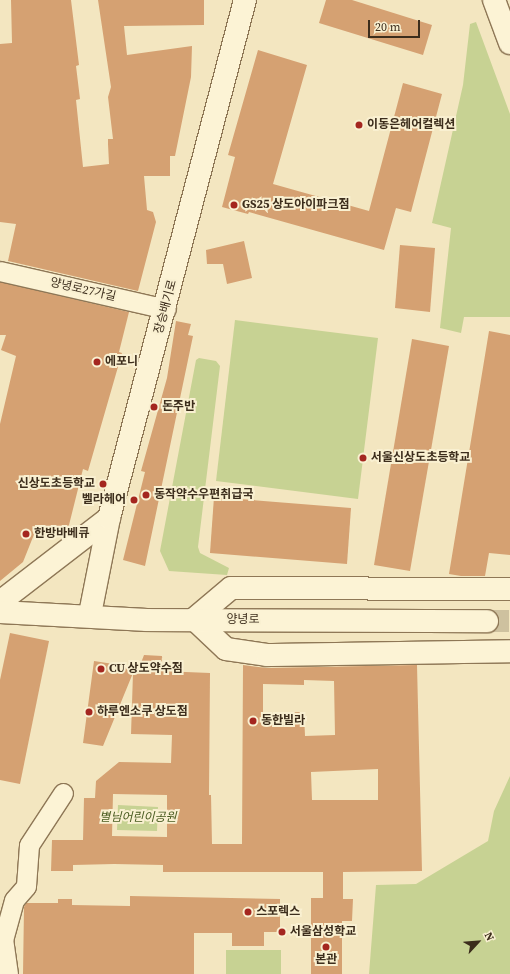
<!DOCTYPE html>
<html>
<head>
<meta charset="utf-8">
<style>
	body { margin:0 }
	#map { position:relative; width:510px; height:974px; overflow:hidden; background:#f3e6c0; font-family:"Source Serif 4","Noto Sans KR",serif }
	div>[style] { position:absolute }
	.green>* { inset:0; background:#c7d293 }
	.building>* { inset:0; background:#d5a172 }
	.secondary-tunnel>* { height:22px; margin-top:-11px; transform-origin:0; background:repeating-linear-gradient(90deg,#cec19f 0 22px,transparent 0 33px) }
	.roads { filter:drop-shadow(1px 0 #8e7756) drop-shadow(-1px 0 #8e7756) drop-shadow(0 1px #8e7756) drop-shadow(0 -1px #8e7756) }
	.street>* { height:19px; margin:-9.5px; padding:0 9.5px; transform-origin:9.5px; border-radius:9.5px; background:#fcf3d5 }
	.secondary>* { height:22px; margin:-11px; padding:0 11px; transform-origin:11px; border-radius:11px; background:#fcf3d5 }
	.dots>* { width:11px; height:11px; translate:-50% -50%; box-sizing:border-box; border:2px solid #f9f0d1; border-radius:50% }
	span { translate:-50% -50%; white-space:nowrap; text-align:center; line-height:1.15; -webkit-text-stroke:4px #f9f0d1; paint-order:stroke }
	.poi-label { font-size:12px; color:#3c2d1c; font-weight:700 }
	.left { translate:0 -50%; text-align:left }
	.right { translate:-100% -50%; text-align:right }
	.street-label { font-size:12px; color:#3c2d1c }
	.park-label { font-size:12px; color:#495b20; font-style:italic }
	.north { position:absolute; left:458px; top:922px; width:40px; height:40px; -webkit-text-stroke:3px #f9f0d1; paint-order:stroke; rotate:64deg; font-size:11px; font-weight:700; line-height:16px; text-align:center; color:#3c2d1c }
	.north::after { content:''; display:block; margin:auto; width:14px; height:18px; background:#3c2d1c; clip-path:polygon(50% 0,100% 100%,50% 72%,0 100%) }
	.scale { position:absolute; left:368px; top:20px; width:52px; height:18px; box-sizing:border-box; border:2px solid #3c2d1c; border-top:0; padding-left:5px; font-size:12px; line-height:14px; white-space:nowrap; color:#3c2d1c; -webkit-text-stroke:3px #f9f0d1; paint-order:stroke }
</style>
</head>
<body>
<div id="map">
	<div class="green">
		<i style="clip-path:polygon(476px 22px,510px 114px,510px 317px,464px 317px,461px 333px,440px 328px,451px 228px,432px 223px,463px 85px,470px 24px)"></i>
		<i style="clip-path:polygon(235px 320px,378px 338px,358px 499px,216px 481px)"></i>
		<i style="clip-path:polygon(199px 358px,216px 361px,220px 366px,198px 547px,200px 553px,229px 568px,227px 575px,169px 571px,160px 551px,196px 360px)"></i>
		<i style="clip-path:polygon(510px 776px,510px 974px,369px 974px,376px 885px,416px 884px,488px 841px,494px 811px)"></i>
		<i style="clip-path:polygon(118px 805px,158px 807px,157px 831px,117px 830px)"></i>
		<i style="clip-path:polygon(226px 950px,281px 950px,281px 974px,226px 974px)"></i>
	</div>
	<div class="building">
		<i style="clip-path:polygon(11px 0,71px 0,79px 65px,76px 66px,80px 99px,76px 100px,83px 167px,109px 164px,108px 144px,108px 139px,113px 139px,108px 97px,111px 87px,98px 0,204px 0,204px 25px,124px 26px,127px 55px,192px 46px,191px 77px,175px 156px,170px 156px,170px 176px,144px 176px,147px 210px,153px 212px,156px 222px,138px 291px,8px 261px,16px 224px,0 222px,0 44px,12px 43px)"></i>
		<i style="clip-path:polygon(326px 0,352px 0,432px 25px,423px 55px,319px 23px)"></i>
		<i style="clip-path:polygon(258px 50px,307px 65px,273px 184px,369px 211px,403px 83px,442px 94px,411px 212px,396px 208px,384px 250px,249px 212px,248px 214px,222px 207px,235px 157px,228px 155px)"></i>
		<i style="clip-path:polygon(244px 241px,252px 278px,227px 284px,223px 264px,207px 264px,206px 250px)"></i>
		<i style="clip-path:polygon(400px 245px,435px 248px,430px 312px,395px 308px)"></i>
		<i style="clip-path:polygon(0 282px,129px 312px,119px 352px,122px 353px,88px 471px,83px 469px,69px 525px,57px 537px,35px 532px,23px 562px,0 581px,0 424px,16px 356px,1px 350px,6px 335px,0 335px)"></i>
		<i style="clip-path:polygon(176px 321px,191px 324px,188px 335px,193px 336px,145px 566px,123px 560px,145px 472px,141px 471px,167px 378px)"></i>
		<i style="clip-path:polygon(489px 331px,510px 335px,510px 555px,489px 553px,485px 576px,461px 576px,449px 574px)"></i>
		<i style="clip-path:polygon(412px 339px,449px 346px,410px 571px,374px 565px)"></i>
		<i style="clip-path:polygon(214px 497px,351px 508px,347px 564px,210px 553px)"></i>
		<i style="clip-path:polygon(10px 633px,49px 641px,20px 784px,0 780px,0 680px)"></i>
		<i style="clip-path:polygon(evenodd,144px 655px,162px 656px,161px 671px,210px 673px,209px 795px,211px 795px,212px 844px,242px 844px,243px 665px,267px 668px,417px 665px,422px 871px,343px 872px,343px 899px,353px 899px,352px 921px,342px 921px,342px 974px,311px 974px,311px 898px,323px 898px,323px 872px,163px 872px,163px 865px,114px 864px,73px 865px,73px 871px,51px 871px,52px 840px,83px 840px,84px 798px,95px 798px,96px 781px,119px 762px,171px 763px,172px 735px,131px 734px,133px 673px,103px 746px,83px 743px,94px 661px,139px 668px,144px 655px,304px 680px,334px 681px,335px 735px,305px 736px,304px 712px,263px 713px,263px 684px,304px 685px,304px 680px,144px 655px,378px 769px,378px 800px,312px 800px,311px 772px,378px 769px,144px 655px,113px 794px,167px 795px,167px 837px,112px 836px,113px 794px)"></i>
		<i style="clip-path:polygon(130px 896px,280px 899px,280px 932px,264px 932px,264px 946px,232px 946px,232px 933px,194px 933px,194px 974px,23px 974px,24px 907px,26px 903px,58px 903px,58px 899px,72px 899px,72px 905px,130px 906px)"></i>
	</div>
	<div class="secondary-tunnel">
		<i style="left:487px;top:621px;width:23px"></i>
	</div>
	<div class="roads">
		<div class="street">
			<i style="left:0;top:271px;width:170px;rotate:12.9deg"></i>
			<i style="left:8px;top:974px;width:34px;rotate:-98deg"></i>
			<i style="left:3px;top:940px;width:41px;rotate:-74.6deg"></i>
			<i style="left:14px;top:900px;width:18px;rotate:-49deg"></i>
			<i style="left:26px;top:886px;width:41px;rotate:-85.8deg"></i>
			<i style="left:29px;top:845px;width:62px;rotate:-56.8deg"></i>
		</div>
		<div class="secondary">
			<i style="left:494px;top:0;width:46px;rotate:69.6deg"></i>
			<i style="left:510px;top:589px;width:279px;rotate:-179.8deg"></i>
			<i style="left:231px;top:588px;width:48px;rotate:140deg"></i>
			<i style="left:194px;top:619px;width:44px;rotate:43.2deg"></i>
			<i style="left:226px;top:649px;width:41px;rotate:8.3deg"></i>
			<i style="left:267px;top:655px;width:243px;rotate:-0.9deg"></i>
			<i style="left:0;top:602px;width:138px;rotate:-37.6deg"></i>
			<i style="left:0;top:612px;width:147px;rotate:3.1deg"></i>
			<i style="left:147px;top:620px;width:340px;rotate:0.2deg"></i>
			<i style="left:90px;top:614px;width:98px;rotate:-78.8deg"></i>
			<i style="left:109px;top:518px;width:536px;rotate:-75.29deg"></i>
		</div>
	</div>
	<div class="dots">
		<i style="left:359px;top:125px;background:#a4261f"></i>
		<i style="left:234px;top:205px;background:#a4261f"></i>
		<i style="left:97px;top:362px;background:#a4261f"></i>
		<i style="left:154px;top:407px;background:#a4261f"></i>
		<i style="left:363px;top:458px;background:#a4261f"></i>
		<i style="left:103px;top:484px;background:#a4261f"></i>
		<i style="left:146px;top:495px;background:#a4261f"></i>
		<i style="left:134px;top:500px;background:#a4261f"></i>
		<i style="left:26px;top:534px;background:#a4261f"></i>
		<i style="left:101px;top:669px;background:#a4261f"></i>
		<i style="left:89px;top:712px;background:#a4261f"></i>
		<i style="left:253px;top:721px;background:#a4261f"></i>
		<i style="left:248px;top:912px;background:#a4261f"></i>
		<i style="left:282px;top:932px;background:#a4261f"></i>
		<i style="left:326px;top:947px;background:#a4261f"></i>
	</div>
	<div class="poi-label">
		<span class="left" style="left:367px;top:125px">이동은헤어컬렉션</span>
		<span class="left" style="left:242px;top:205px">GS25 상도아이파크점</span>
		<span class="left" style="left:105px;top:362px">에포니</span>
		<span class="left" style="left:162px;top:407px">돈주반</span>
		<span class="left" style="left:371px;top:458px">서울신상도초등학교</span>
		<span class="right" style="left:95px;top:484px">신상도초등학교</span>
		<span class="left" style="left:154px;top:495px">동작약수우편취급국</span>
		<span class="right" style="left:126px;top:500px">벨라헤어</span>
		<span class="left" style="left:34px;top:534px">한방바베큐</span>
		<span class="left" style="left:109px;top:669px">CU 상도약수점</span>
		<span class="left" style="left:97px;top:712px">하루엔소쿠 상도점</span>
		<span class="left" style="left:261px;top:721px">동한빌라</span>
		<span class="left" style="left:256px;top:912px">스포렉스</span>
		<span class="left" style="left:290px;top:932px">서울삼성학교</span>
		<span style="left:326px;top:960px">본관</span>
	</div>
	<div class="street-label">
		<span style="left:83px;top:290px;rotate:13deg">양녕로27가길</span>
		<span style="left:166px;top:307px;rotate:-75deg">장승배기로</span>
		<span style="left:243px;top:620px">양녕로</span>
	</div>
	<div class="park-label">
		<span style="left:138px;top:818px">별님어린이공원</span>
	</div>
	<div class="north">N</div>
	<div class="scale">20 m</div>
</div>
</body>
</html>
